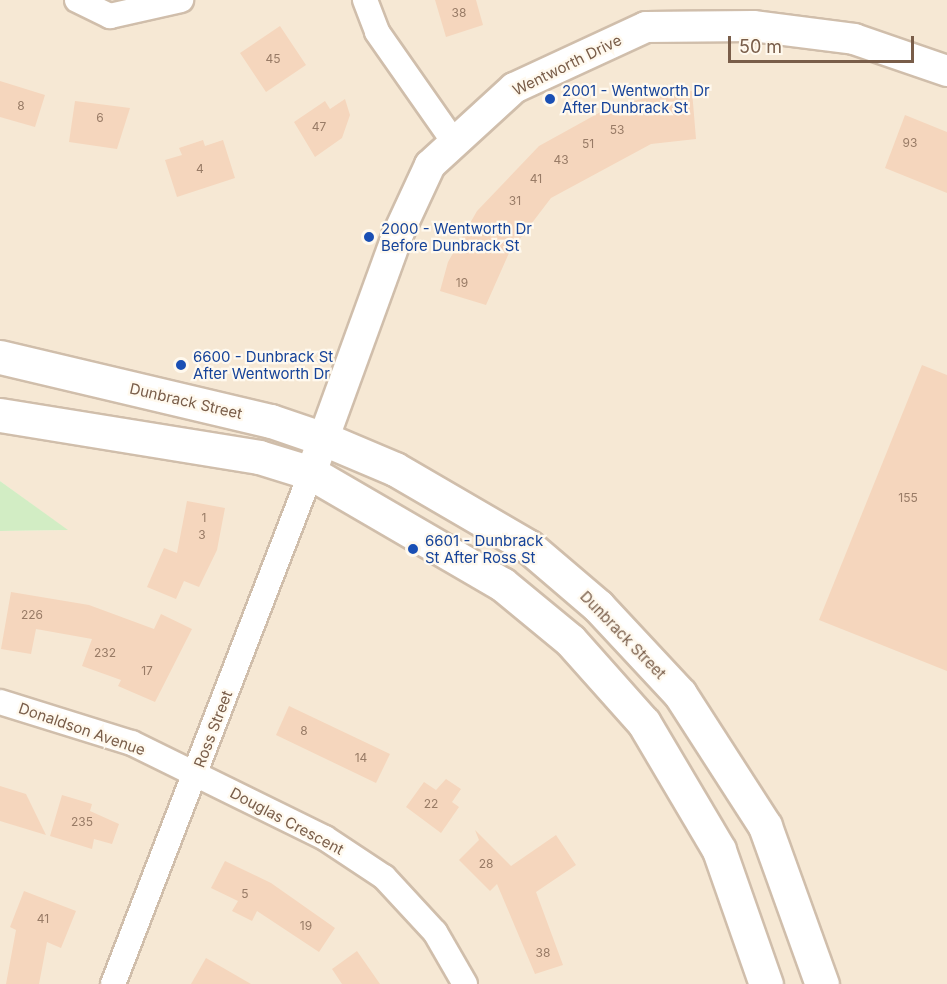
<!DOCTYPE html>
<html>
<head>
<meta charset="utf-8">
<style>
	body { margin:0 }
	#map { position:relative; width:947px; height:984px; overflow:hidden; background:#fef6e7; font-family:Inter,sans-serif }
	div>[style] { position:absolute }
	.residential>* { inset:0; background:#f6e8d4 }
	.green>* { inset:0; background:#d2edc4 }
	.building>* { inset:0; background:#f5d6bd }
	.roads { filter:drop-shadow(2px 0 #d0beab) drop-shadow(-2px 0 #d0beab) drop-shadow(0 2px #d0beab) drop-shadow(0 -2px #d0beab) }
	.minor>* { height:24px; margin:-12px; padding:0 12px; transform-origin:12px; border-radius:12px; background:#fff }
	.tertiary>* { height:30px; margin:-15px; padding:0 15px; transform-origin:15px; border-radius:15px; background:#fff }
	.secondary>* { height:33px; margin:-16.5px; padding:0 16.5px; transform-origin:16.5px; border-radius:16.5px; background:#fff }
	.dots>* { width:16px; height:16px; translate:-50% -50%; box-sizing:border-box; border:3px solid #fff9ee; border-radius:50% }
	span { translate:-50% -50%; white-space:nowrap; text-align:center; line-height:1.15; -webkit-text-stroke:4.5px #fff9ee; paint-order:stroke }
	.number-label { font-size:12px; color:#987b66 }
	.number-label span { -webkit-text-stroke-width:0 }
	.street-label { font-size:15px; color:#795d49 }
	.transit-label { font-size:15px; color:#164399 }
	.left { translate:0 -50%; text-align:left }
	.scale { position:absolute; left:728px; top:36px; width:186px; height:27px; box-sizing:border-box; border:3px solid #795d49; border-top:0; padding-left:8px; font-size:18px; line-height:21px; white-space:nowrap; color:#795d49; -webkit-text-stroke:4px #fff9ee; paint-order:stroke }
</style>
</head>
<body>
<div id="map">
	<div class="residential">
		<i style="clip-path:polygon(0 0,947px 0,947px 984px,0 984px,0 531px,67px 530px,0 481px)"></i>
	</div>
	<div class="green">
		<i style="clip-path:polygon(0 481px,68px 530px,0 531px)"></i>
	</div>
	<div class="building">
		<i style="clip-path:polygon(435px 0,476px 0,483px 25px,446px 37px)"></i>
		<i style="clip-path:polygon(280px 26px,306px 65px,266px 92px,240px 53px)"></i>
		<i style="clip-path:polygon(0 81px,45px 95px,35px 127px,0 117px)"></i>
		<i style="clip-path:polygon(692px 91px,696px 139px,651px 144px,551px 198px,509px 253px,486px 305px,440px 291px,448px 262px,477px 211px,539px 146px,606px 109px,662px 93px)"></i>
		<i style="clip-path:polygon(345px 99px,350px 115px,342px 138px,315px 157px,294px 122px,325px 101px,330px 109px)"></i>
		<i style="clip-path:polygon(75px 101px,130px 108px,117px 149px,69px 142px)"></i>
		<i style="clip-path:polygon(905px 115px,947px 132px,947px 193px,885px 168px)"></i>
		<i style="clip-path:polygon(203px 140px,205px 146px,223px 140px,235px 178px,177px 197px,165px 160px,182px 155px,179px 148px)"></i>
		<i style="clip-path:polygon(922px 365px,947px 375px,947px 671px,819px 620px)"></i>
		<i style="clip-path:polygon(187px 501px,225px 508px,217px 550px,199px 587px,184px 581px,176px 599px,147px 587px,164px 548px,177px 553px)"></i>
		<i style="clip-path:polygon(11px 592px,89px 605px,154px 629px,161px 614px,192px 629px,155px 702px,118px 686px,121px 680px,82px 666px,92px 639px,36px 629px,31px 654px,1px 649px)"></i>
		<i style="clip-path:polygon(289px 706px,390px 754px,376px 783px,276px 735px)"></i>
		<i style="clip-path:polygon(446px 779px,461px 789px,452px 802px,459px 807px,441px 833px,406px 807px,424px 782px,436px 790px)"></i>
		<i style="clip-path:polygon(0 786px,26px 794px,46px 835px,0 821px)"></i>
		<i style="clip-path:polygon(62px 795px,92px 804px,90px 811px,119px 824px,112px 844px,94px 839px,92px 849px,50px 836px)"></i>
		<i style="clip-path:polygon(475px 830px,511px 866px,556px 835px,576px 865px,536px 892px,563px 965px,535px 974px,497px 884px,490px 891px,459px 860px,479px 840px)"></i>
		<i style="clip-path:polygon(225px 861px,271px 883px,335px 928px,319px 952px,257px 911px,252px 921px,232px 911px,238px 901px,211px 888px)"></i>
		<i style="clip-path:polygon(24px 891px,76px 911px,61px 948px,47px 942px,39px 984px,6px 984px,16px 930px,10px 927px)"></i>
		<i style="clip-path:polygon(357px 951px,380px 984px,342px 984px,332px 969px)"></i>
		<i style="clip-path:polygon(206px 958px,251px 984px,191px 984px)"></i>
	</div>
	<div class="roads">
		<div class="minor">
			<i style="left:77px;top:0;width:37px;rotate:26deg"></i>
			<i style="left:110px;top:16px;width:73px;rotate:-12.7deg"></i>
			<i style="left:365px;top:0;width:34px;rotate:69deg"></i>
			<i style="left:377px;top:32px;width:134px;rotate:55deg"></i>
			<i style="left:0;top:702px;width:138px;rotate:17.3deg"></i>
			<i style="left:132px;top:743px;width:215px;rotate:26.2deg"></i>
			<i style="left:325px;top:838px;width:71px;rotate:33.5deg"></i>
			<i style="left:384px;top:877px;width:75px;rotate:47.2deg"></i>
			<i style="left:435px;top:932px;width:60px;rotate:60deg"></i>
			<i style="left:113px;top:984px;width:548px;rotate:-68.82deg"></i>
		</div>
		<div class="tertiary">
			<i style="left:311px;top:473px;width:254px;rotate:-70deg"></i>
			<i style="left:398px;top:234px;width:76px;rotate:-65.1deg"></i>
			<i style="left:430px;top:165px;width:114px;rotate:-42.5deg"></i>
			<i style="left:514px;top:88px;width:145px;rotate:-24.8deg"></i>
			<i style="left:646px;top:27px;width:107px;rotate:-0.5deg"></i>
			<i style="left:753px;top:26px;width:102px;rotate:7.3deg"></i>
			<i style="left:854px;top:39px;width:98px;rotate:19deg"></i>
		</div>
		<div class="secondary">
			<i style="left:0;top:357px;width:278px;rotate:13.3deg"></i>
			<i style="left:271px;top:421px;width:56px;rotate:18.8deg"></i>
			<i style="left:324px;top:439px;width:77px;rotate:22.9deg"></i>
			<i style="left:395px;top:469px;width:155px;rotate:30.2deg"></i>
			<i style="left:529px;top:547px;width:91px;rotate:40.5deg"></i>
			<i style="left:598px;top:606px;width:120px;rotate:47deg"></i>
			<i style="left:680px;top:694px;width:157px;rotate:57.2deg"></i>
			<i style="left:765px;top:826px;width:168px;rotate:70.2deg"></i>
			<i style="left:0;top:415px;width:262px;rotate:9.2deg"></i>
			<i style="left:259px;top:457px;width:54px;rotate:17.1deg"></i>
			<i style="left:311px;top:473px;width:221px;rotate:30.2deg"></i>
			<i style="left:502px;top:584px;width:88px;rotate:39.5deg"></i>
			<i style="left:570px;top:640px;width:111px;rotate:48.3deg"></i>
			<i style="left:644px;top:723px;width:147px;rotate:59.4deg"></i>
			<i style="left:719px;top:850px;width:142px;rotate:70.7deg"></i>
		</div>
	</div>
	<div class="dots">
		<i style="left:550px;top:99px;background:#1a4fb4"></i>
		<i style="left:369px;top:237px;background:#1a4fb4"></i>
		<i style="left:181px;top:365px;background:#1a4fb4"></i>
		<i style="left:413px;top:549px;background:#1a4fb4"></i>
	</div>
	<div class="number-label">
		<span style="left:459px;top:13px">38</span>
		<span style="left:273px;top:59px">45</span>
		<span style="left:21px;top:106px">8</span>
		<span style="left:100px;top:118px">6</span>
		<span style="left:319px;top:127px">47</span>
		<span style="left:617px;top:130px">53</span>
		<span style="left:910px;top:143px">93</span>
		<span style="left:588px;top:144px">51</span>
		<span style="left:561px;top:160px">43</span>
		<span style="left:200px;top:169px">4</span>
		<span style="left:536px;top:179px">41</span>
		<span style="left:515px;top:201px">31</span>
		<span style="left:462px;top:283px">19</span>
		<span style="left:908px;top:498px">155</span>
		<span style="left:204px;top:518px">1</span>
		<span style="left:202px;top:535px">3</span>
		<span style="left:32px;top:615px">226</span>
		<span style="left:105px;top:653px">232</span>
		<span style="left:147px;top:671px">17</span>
		<span style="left:304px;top:731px">8</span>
		<span style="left:361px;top:758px">14</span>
		<span style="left:431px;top:804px">22</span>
		<span style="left:82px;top:822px">235</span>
		<span style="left:486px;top:864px">28</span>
		<span style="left:245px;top:894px">5</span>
		<span style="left:43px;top:919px">41</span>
		<span style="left:306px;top:926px">19</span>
		<span style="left:543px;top:953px">38</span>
	</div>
	<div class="street-label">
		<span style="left:567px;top:65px;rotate:-26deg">Wentworth Drive</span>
		<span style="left:186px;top:401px;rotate:13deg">Dunbrack Street</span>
		<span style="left:623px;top:635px;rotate:46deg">Dunbrack Street</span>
		<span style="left:82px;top:729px;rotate:19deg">Donaldson Avenue</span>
		<span style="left:213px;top:729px;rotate:-69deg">Ross Street</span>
		<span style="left:287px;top:821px;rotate:28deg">Douglas Crescent</span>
	</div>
	<div class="transit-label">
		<span class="left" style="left:562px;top:99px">2001 - Wentworth Dr<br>After Dunbrack St</span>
		<span class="left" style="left:381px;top:237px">2000 - Wentworth Dr<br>Before Dunbrack St</span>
		<span class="left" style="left:193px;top:365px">6600 - Dunbrack St<br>After Wentworth Dr</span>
		<span class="left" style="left:425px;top:549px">6601 - Dunbrack<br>St After Ross St</span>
	</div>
	<div class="scale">50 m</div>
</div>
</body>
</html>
